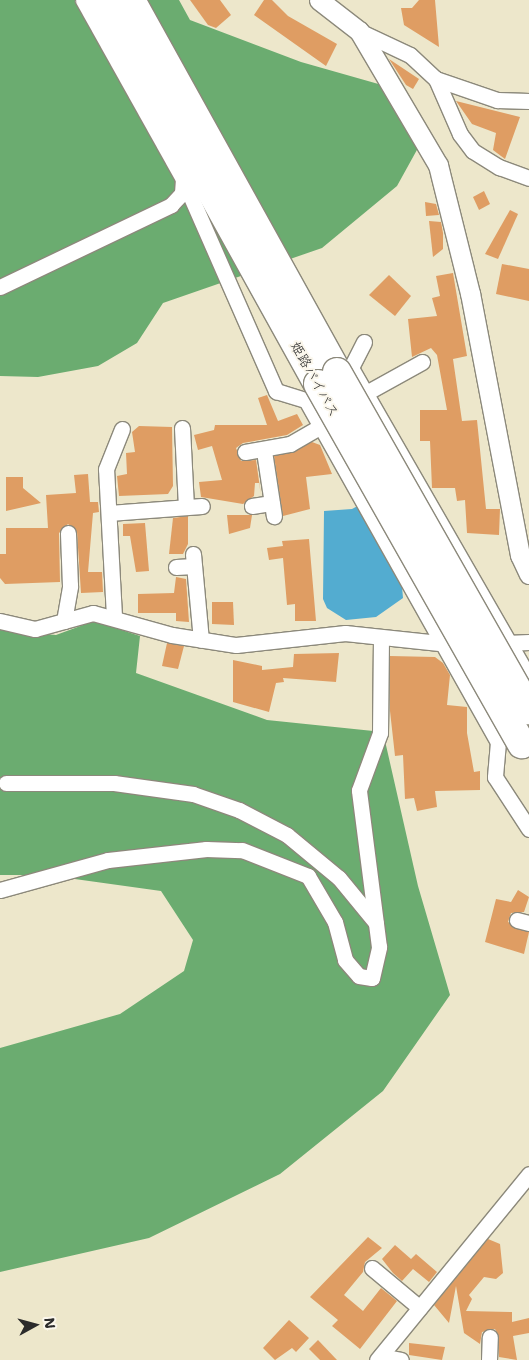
<!DOCTYPE html>
<html>
<head>
<meta charset="utf-8">
<style>
	body { margin:0 }
	#map { position:relative; width:529px; height:1360px; overflow:hidden; background:#ede7cb; font-family:"Shantell Sans","Klee One",sans-serif }
	div>[style] { position:absolute }
	.forest>* { inset:0; background:#6bac70 }
	.water>* { inset:0; background:#53acd0 }
	.building>* { inset:0; background:#df9d63 }
	.roads { filter:drop-shadow(1px 0 #8c897b) drop-shadow(-1px 0 #8c897b) drop-shadow(0 1px #8c897b) drop-shadow(0 -1px #8c897b) }
	.minor>* { height:15px; margin:-7.5px; padding:0 7.5px; transform-origin:7.5px; border-radius:7.5px; background:#fff }
	.tertiary>* { height:19px; margin:-9.5px; padding:0 9.5px; transform-origin:9.5px; border-radius:9.5px; background:#fff }
	.motorway>* { height:28px; margin:-14px; padding:0 14px; transform-origin:14px; border-radius:14px; background:#fff }
	.bridges { filter:drop-shadow(1px 0 #8c897b) drop-shadow(-1px 0 #8c897b) drop-shadow(0 1px #8c897b) drop-shadow(0 -1px #8c897b) }
	.motorway-bridge>* { height:28px; margin:-14px; padding:0 14px; transform-origin:14px; border-radius:14px; background:#fff }
	span { translate:-50% -50%; white-space:nowrap; text-align:center; line-height:1.15; -webkit-text-stroke:4px #fbf7ec; paint-order:stroke }
	.street-label { font-size:14px; color:#2b2b2b }
	.north { position:absolute; left:10px; top:1300px; width:50px; height:50px; -webkit-text-stroke:4px #fbf7ec; paint-order:stroke; rotate:83deg; font-size:14px; font-weight:700; line-height:20px; text-align:center; color:#2b2b2b }
	.north::after { content:''; display:block; margin:auto; width:18px; height:22px; background:#2b2b2b; clip-path:polygon(50% 0,100% 100%,50% 72%,0 100%) }
</style>
</head>
<body>
<div id="map">
	<div class="forest">
		<i style="clip-path:polygon(0 0,179px 0,190px 20px,301px 62px,389px 87px,418px 148px,397px 186px,322px 248px,163px 303px,137px 343px,98px 366px,38px 377px,0 376px)"></i>
		<i style="clip-path:polygon(94px 621px,140px 636px,136px 673px,267px 720px,383px 732px,418px 886px,450px 995px,383px 1091px,280px 1174px,149px 1238px,0 1272px,0 1048px,120px 1014px,184px 971px,193px 940px,161px 891px,46px 875px,0 875px,0 630px,56px 635px)"></i>
	</div>
	<div class="water">
		<i style="clip-path:polygon(367px 501px,399px 551px,403px 598px,376px 617px,346px 620px,327px 608px,323px 599px,324px 511px,352px 509px)"></i>
	</div>
	<div class="building">
		<i style="clip-path:polygon(190px 0,220px 0,231px 15px,216px 28px,208px 25px)"></i>
		<i style="clip-path:polygon(264px 0,272px 0,288px 16px,337px 44px,326px 66px,254px 15px)"></i>
		<i style="clip-path:polygon(419px 0,435px 0,439px 47px,404px 25px,401px 8px,412px 8px)"></i>
		<i style="clip-path:polygon(389px 59px,419px 79px,413px 89px,406px 85px)"></i>
		<i style="clip-path:polygon(456px 101px,520px 117px,505px 159px,493px 150px,496px 133px,472px 124px)"></i>
		<i style="clip-path:polygon(484px 191px,490px 204px,479px 210px,473px 197px)"></i>
		<i style="clip-path:polygon(425px 202px,436px 204px,439px 215px,426px 216px)"></i>
		<i style="clip-path:polygon(510px 210px,518px 214px,498px 259px,485px 254px)"></i>
		<i style="clip-path:polygon(429px 221px,441px 222px,443px 233px,443px 249px,433px 257px)"></i>
		<i style="clip-path:polygon(502px 264px,529px 269px,529px 301px,496px 294px)"></i>
		<i style="clip-path:polygon(453px 273px,467px 356px,453px 359px,462px 421px,477px 420px,486px 509px,500px 509px,499px 535px,467px 533px,465px 500px,457px 501px,455px 488px,432px 488px,430px 441px,420px 441px,420px 410px,447px 410px,437px 355px,431px 348px,412px 357px,408px 319px,437px 316px,432px 298px,440px 296px,436px 276px)"></i>
		<i style="clip-path:polygon(389px 275px,411px 296px,395px 316px,369px 295px)"></i>
		<i style="clip-path:polygon(267px 395px,278px 421px,297px 414px,303px 425px,287px 435px,243px 443px,236px 448px,241px 461px,256px 460px,261px 495px,259px 483px,255px 483px,254px 496px,243px 504px,201px 497px,199px 482px,222px 480px,212px 446px,198px 450px,194px 435px,214px 430px,215px 425px,267px 425px,258px 398px)"></i>
		<i style="clip-path:polygon(139px 426px,172px 427px,173px 486px,168px 494px,119px 496px,117px 476px,127px 474px,126px 453px,135px 452px,132px 432px)"></i>
		<i style="clip-path:polygon(312px 442px,320px 445px,332px 474px,306px 477px,310px 509px,283px 516px,274px 456px)"></i>
		<i style="clip-path:polygon(88px 474px,90px 502px,98px 502px,99px 512px,93px 513px,88px 572px,102px 572px,103px 592px,81px 593px,77px 532px,68px 524px,59px 533px,60px 582px,5px 584px,0 578px,0 554px,6px 554px,6px 528px,48px 528px,46px 495px,76px 493px,74px 475px)"></i>
		<i style="clip-path:polygon(6px 477px,23px 477px,23px 488px,41px 503px,6px 511px)"></i>
		<i style="clip-path:polygon(227px 515px,252px 515px,250px 528px,229px 534px)"></i>
		<i style="clip-path:polygon(188px 516px,188px 544px,183px 554px,169px 554px,173px 518px)"></i>
		<i style="clip-path:polygon(145px 523px,149px 571px,136px 572px,130px 536px,123px 536px,123px 524px)"></i>
		<i style="clip-path:polygon(309px 539px,316px 621px,295px 621px,295px 604px,287px 605px,283px 558px,269px 560px,267px 548px,283px 546px,282px 541px)"></i>
		<i style="clip-path:polygon(176px 577px,186px 579px,189px 622px,176px 621px,176px 613px,138px 613px,138px 594px,174px 593px)"></i>
		<i style="clip-path:polygon(212px 602px,233px 602px,234px 625px,212px 624px)"></i>
		<i style="clip-path:polygon(167px 643px,184px 646px,178px 669px,162px 666px)"></i>
		<i style="clip-path:polygon(339px 653px,336px 682px,283px 678px,284px 682px,276px 683px,269px 712px,233px 702px,233px 660px,262px 666px,262px 670px,293px 667px,294px 654px)"></i>
		<i style="clip-path:polygon(390px 656px,435px 657px,443px 663px,450px 675px,447px 705px,467px 707px,467px 733px,474px 772px,480px 771px,480px 790px,435px 791px,437px 807px,417px 811px,414px 798px,405px 799px,403px 755px,395px 756px,390px 711px)"></i>
		<i style="clip-path:polygon(518px 890px,529px 897px,524px 912px,511px 913px,508px 922px,529px 932px,524px 954px,485px 942px,496px 899px,511px 902px)"></i>
		<i style="clip-path:polygon(368px 1237px,382px 1248px,365px 1262px,363px 1272px,344px 1295px,363px 1311px,381px 1288px,397px 1301px,360px 1349px,332px 1326px,338px 1320px,310px 1297px)"></i>
		<i style="clip-path:polygon(488px 1239px,500px 1244px,503px 1273px,496px 1279px,484px 1277px,469px 1295px,472px 1299px,466px 1311px,512px 1312px,512px 1322px,529px 1318px,529px 1333px,513px 1336px,517px 1360px,499px 1357px,499px 1337px,495px 1329px,482px 1332px,480px 1344px,464px 1333px,456px 1286px,449px 1323px,434px 1305px)"></i>
		<i style="clip-path:polygon(395px 1245px,411px 1259px,416px 1254px,437px 1272px,429px 1282px,413px 1269px,402px 1281px,393px 1273px,382px 1259px)"></i>
		<i style="clip-path:polygon(289px 1320px,309px 1338px,296px 1352px,292px 1348px,275px 1360px,263px 1348px)"></i>
		<i style="clip-path:polygon(318px 1340px,337px 1360px,320px 1360px,309px 1349px)"></i>
		<i style="clip-path:polygon(409px 1343px,445px 1347px,442px 1360px,409px 1355px)"></i>
	</div>
	<div class="roads">
		<div class="minor">
			<i style="left:359px;top:31px;width:56px;rotate:25.2deg"></i>
			<i style="left:410px;top:55px;width:35px;rotate:43deg"></i>
			<i style="left:436px;top:79px;width:65px;rotate:19deg"></i>
			<i style="left:497px;top:100px;width:32px;rotate:2deg"></i>
			<i style="left:436px;top:79px;width:60px;rotate:66.4deg"></i>
			<i style="left:460px;top:134px;width:21px;rotate:53deg"></i>
			<i style="left:473px;top:151px;width:31px;rotate:32deg"></i>
			<i style="left:499px;top:167px;width:32px;rotate:20deg"></i>
			<i style="left:183px;top:179px;width:232px;rotate:66.3deg"></i>
			<i style="left:276px;top:391px;width:31px;rotate:17deg"></i>
			<i style="left:306px;top:400px;width:392px;rotate:60.7deg"></i>
			<i style="left:498px;top:742px;width:35px;rotate:95deg"></i>
			<i style="left:495px;top:777px;width:62px;rotate:56.8deg"></i>
			<i style="left:0;top:287px;width:190px;rotate:-25.6deg"></i>
			<i style="left:171px;top:205px;width:16px;rotate:-47deg"></i>
			<i style="left:182px;top:193px;width:14px;rotate:-86deg"></i>
			<i style="left:183px;top:179px;width:205px;rotate:-119.2deg"></i>
			<i style="left:364px;top:342px;width:29px;rotate:117deg"></i>
			<i style="left:351px;top:368px;width:357px;rotate:60.1deg"></i>
			<i style="left:366px;top:393px;width:64px;rotate:-29deg"></i>
			<i style="left:182px;top:428px;width:79px;rotate:87.1deg"></i>
			<i style="left:264px;top:451px;width:66px;rotate:81.3deg"></i>
			<i style="left:245px;top:452px;width:46px;rotate:-10.1deg"></i>
			<i style="left:290px;top:444px;width:36px;rotate:-30deg"></i>
			<i style="left:252px;top:506px;width:20px;rotate:-9deg"></i>
			<i style="left:109px;top:513px;width:93px;rotate:-4.3deg"></i>
			<i style="left:193px;top:554px;width:86px;rotate:84.7deg"></i>
			<i style="left:176px;top:567px;width:18px;rotate:-3deg"></i>
			<i style="left:114px;top:616px;width:147px;rotate:-93.1deg"></i>
			<i style="left:106px;top:469px;width:43px;rotate:-68.2deg"></i>
			<i style="left:0;top:621px;width:36px;rotate:13deg"></i>
			<i style="left:35px;top:629px;width:60px;rotate:-15.4deg"></i>
			<i style="left:93px;top:613px;width:82px;rotate:15.6deg"></i>
			<i style="left:172px;top:635px;width:65px;rotate:8.9deg"></i>
			<i style="left:236px;top:645px;width:110px;rotate:-6.3deg"></i>
			<i style="left:345px;top:633px;width:104px;rotate:6.1deg"></i>
			<i style="left:64px;top:621px;width:36px;rotate:-80deg"></i>
			<i style="left:70px;top:586px;width:53px;rotate:-92.2deg"></i>
			<i style="left:486px;top:644px;width:43px;rotate:-2.7deg"></i>
			<i style="left:6px;top:783px;width:108px"></i>
			<i style="left:114px;top:783px;width:80px;rotate:7.9deg"></i>
			<i style="left:193px;top:794px;width:49px;rotate:19.2deg"></i>
			<i style="left:239px;top:810px;width:54px;rotate:27.5deg"></i>
			<i style="left:287px;top:835px;width:67px;rotate:39.6deg"></i>
			<i style="left:339px;top:878px;width:58px;rotate:50.6deg"></i>
			<i style="left:0;top:890px;width:112px;rotate:-15.5deg"></i>
			<i style="left:108px;top:860px;width:99px;rotate:-6.4deg"></i>
			<i style="left:206px;top:849px;width:36px;rotate:2deg"></i>
			<i style="left:242px;top:850px;width:71px;rotate:21.5deg"></i>
			<i style="left:308px;top:876px;width:53px;rotate:59.6deg"></i>
			<i style="left:335px;top:922px;width:39px;rotate:75deg"></i>
			<i style="left:345px;top:960px;width:21px;rotate:49deg"></i>
			<i style="left:359px;top:976px;width:13px;rotate:9deg"></i>
			<i style="left:372px;top:978px;width:32px;rotate:-77deg"></i>
			<i style="left:379px;top:947px;width:158px;rotate:-97.3deg"></i>
			<i style="left:359px;top:790px;width:61px;rotate:-69.8deg"></i>
			<i style="left:380px;top:733px;width:94px;rotate:-89.4deg"></i>
			<i style="left:517px;top:920px;width:12px;rotate:14deg"></i>
			<i style="left:372px;top:1268px;width:62px;rotate:39.8deg"></i>
			<i style="left:381px;top:1356px;width:20px;rotate:11deg"></i>
			<i style="left:377px;top:1360px;width:240px;rotate:-50.7deg"></i>
			<i style="left:489px;top:1360px;width:23px;rotate:-88deg"></i>
		</div>
		<div class="tertiary">
			<i style="left:319px;top:0;width:51px;rotate:37.8deg"></i>
			<i style="left:359px;top:31px;width:156px;rotate:59.5deg"></i>
			<i style="left:438px;top:165px;width:132px;rotate:76deg"></i>
			<i style="left:470px;top:293px;width:267px;rotate:79.2deg"></i>
			<i style="left:520px;top:555px;width:21px;rotate:65deg"></i>
		</div>
		<div class="motorway">
			<i style="left:105px;top:0;width:439px;rotate:61deg"></i>
			<i style="left:131px;top:0;width:425px;rotate:61deg"></i>
		</div>
	</div>
	<div class="bridges">
		<div class="motorway-bridge">
			<i style="left:337px;top:372px;width:389px;rotate:60.4deg"></i>
			<i style="left:318px;top:384px;width:414px;rotate:60.5deg"></i>
		</div>
	</div>
	<div class="street-label">
		<span style="left:315px;top:379px;rotate:61deg">姫路バイパス</span>
	</div>
	<div class="north">N</div>
</div>
</body>
</html>
